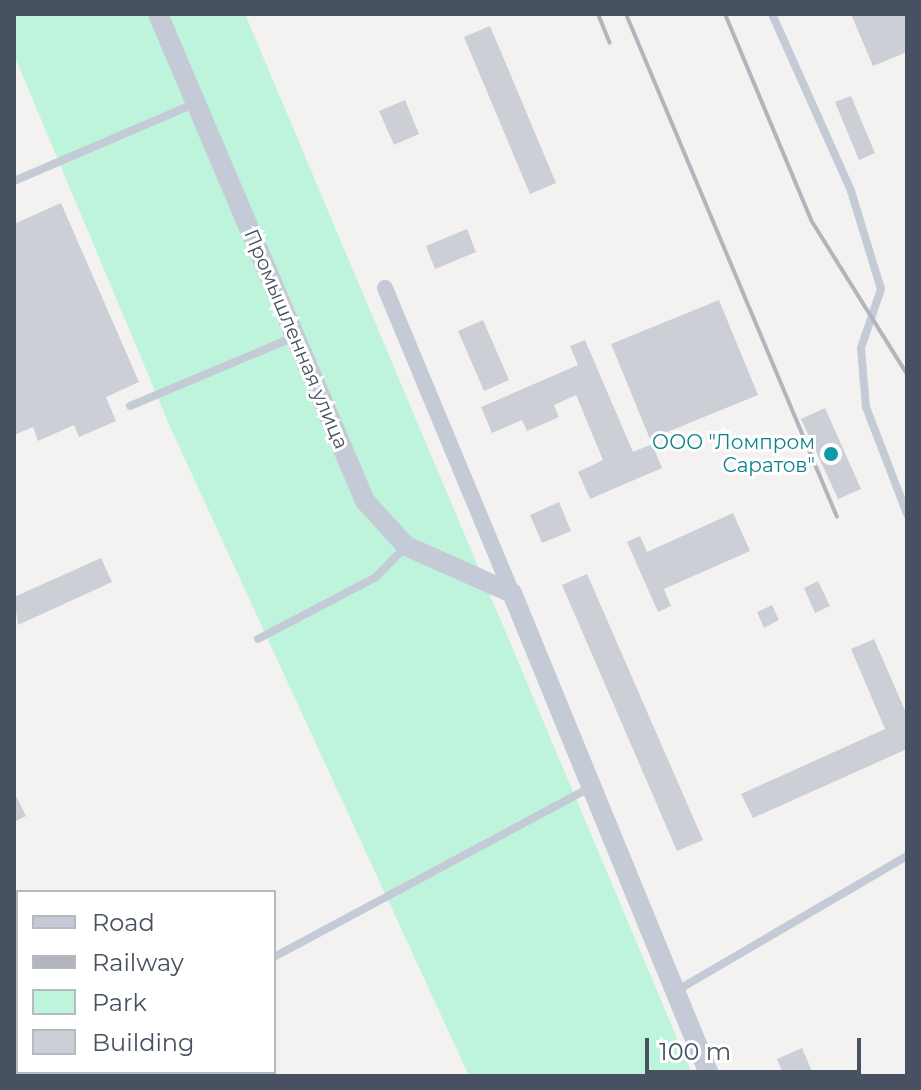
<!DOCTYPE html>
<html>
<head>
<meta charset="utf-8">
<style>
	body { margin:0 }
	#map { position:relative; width:921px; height:1090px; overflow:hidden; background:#f4f2f1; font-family:Montserrat,sans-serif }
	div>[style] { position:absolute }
	.green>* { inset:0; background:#bef4db }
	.building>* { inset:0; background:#cdcfd7 }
	.service>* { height:8px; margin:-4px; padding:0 4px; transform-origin:4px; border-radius:4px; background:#c4cbd7 }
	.minor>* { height:16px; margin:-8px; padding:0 8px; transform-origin:8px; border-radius:8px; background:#c4cbd7 }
	.tertiary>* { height:20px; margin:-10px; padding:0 10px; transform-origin:10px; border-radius:10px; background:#c4cbd7 }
	.rail>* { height:4px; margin:-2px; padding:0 2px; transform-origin:2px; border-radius:2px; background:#b3b5bc }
	.dots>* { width:22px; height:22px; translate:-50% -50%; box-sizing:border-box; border:4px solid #fff; border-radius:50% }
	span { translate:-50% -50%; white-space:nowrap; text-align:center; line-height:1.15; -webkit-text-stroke:6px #fff; paint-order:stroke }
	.street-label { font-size:20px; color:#475161 }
	.culture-label { font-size:20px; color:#0d838f }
	.right { translate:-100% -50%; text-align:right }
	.frame { position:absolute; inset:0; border:16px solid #475161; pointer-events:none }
	.legend { position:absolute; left:16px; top:890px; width:260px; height:184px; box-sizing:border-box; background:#fff; border:2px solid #b5b9c0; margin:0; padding:10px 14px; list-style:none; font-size:24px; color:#475161 }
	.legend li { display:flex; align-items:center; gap:16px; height:40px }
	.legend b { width:40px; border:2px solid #b5b9c0 }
	.scale { position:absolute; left:645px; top:1038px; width:216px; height:36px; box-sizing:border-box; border:4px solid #475161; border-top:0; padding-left:10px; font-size:24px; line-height:28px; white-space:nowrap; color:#475161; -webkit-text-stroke:6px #fff; paint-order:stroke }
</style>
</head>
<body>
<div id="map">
	<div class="green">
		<i style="clip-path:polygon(14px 14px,245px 14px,693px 1076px,469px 1076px,171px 429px,14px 55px)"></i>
	</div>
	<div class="building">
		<i style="clip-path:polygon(851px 14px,907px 14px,907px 52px,873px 66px)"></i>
		<i style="clip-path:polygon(490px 26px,556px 183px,530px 194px,464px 37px)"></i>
		<i style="clip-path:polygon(851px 96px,875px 153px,859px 160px,835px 102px)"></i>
		<i style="clip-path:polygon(405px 100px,419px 134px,394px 145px,379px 111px)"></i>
		<i style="clip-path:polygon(61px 203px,139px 382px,106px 397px,116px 421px,79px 437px,74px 425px,38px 441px,33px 427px,14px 435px,14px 224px)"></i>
		<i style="clip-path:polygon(467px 229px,476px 252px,435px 269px,426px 246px)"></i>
		<i style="clip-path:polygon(719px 300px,758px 395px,650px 439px,611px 344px)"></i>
		<i style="clip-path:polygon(483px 320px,509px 380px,484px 391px,458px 331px)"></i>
		<i style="clip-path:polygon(585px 340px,633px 452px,652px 444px,662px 468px,590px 499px,578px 472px,603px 460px,576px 395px,554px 405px,559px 417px,527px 431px,522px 420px,492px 433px,481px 407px,578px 365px,570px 346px)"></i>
		<i style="clip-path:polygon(825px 408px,861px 489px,838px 499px,801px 419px)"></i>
		<i style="clip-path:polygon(559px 502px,571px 531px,542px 543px,530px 515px)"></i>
		<i style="clip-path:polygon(733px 513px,750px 551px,664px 589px,671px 606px,658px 612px,627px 542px,640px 536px,647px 552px)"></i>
		<i style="clip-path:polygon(101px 558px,112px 582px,18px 625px,14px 597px)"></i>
		<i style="clip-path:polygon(587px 574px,703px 840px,677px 851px,562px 585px)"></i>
		<i style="clip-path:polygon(818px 581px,830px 606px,815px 613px,804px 588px)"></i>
		<i style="clip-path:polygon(772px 605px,779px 620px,764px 628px,757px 612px)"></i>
		<i style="clip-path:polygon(874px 639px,907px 715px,907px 749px,753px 818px,741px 794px,885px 729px,851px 649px)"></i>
		<i style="clip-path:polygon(14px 792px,26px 816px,14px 822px)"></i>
		<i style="clip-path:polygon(802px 1048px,814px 1076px,784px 1076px,777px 1059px)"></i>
	</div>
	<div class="service">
		<i style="left:772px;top:14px;width:194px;rotate:65.9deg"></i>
		<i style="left:851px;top:191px;width:102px;rotate:73deg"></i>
		<i style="left:881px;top:289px;width:62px;rotate:108.7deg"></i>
		<i style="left:861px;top:348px;width:59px;rotate:85.2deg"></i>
		<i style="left:866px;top:407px;width:115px;rotate:69deg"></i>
		<i style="left:14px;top:181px;width:196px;rotate:-23.2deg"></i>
		<i style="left:130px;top:406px;width:178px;rotate:-22.8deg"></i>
		<i style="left:258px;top:639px;width:133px;rotate:-27.7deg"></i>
		<i style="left:376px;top:577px;width:43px;rotate:-45.9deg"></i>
		<i style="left:274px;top:957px;width:360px;rotate:-28.2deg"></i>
		<i style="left:14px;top:959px;width:10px;rotate:66deg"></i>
		<i style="left:676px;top:991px;width:268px;rotate:-30.3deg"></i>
		<i style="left:52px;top:1076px;width:9px;rotate:-27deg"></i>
	</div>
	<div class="minor">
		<i style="left:385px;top:288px;width:330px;rotate:67.4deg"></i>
	</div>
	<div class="tertiary">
		<i style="left:158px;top:14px;width:529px;rotate:66.97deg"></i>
		<i style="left:365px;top:501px;width:61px;rotate:47.7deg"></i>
		<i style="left:406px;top:546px;width:116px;rotate:23.9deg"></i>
		<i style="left:512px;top:593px;width:522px;rotate:67.71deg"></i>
	</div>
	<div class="rail">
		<i style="left:598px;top:14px;width:31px;rotate:68deg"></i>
		<i style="left:626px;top:14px;width:545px;rotate:67.24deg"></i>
		<i style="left:725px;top:14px;width:223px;rotate:67.3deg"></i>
		<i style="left:811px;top:220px;width:181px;rotate:58.1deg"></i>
	</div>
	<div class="dots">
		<i style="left:831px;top:454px;background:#0f9aa8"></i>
	</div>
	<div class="street-label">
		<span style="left:296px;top:339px;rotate:67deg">Промышленная улица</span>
	</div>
	<div class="culture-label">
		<span class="right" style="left:815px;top:454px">ООО "Ломпром<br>Саратов"</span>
	</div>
	<div class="frame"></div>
	<ul class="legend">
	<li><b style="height:10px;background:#c4cbd7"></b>Road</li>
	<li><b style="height:10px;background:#b3b5bc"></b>Railway</li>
	<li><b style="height:22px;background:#bef4db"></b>Park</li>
	<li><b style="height:22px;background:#cdcfd7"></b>Building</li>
	</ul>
	<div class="scale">100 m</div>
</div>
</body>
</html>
